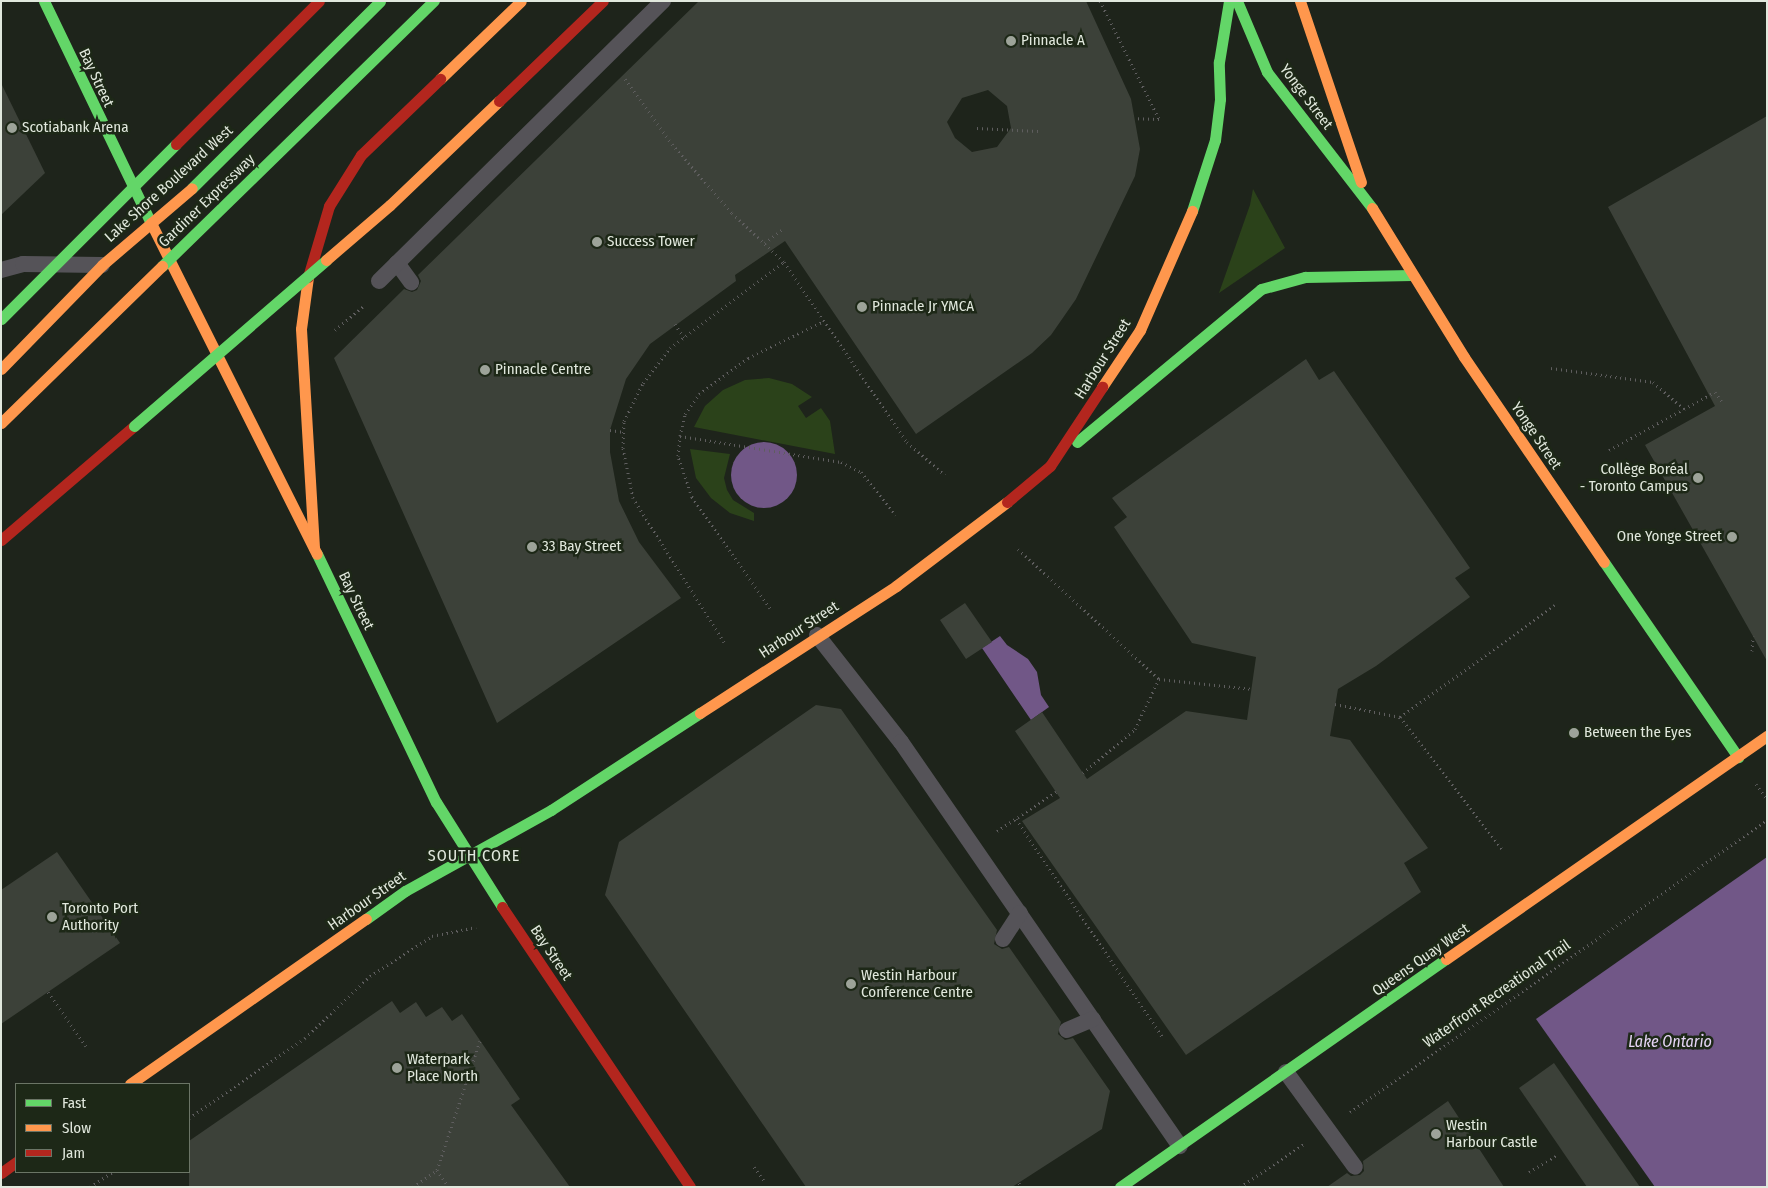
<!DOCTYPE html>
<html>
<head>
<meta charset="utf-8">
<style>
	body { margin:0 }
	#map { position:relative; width:1768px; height:1188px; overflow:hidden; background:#1e241b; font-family:"Fira Sans Condensed",sans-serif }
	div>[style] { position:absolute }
	.green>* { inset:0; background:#2b421a }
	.water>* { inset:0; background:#715787 }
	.round { border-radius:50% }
	.building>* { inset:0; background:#3c4139 }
	.path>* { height:3px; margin-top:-1.5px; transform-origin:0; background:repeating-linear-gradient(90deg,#5f5e5f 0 1px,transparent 0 5px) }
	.lane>* { height:16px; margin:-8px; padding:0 8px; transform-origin:8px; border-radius:8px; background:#555358 }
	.fast>* { height:11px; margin:-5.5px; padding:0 5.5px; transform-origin:5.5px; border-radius:5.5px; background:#63d668 }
	.slow>* { height:11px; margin:-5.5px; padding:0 5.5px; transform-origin:5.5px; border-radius:5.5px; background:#ff974d }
	.jam>* { height:11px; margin:-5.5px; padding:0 5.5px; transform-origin:5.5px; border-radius:5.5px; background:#b3261e }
	.fast-bridge>* { height:11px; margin:-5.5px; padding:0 5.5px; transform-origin:5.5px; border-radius:5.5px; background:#63d668 }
	.slow-bridge>* { height:11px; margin:-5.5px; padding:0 5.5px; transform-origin:5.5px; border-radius:5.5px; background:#ff974d }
	.jam-bridge>* { height:11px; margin:-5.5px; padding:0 5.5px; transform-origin:5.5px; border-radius:5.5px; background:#b3261e }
	.dots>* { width:14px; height:14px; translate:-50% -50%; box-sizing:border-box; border:2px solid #1d2817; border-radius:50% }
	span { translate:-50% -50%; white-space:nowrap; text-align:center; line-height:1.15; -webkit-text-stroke:5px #1d2817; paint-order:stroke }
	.poi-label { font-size:15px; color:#e1e8dd }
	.left { translate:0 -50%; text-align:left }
	.right { translate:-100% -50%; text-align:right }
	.street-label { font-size:15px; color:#e1e8dd }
	.neighbourhood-label { font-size:16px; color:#e1e8dd; letter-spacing:1px }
	.water-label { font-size:16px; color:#e6d5f6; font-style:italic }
	.frame { position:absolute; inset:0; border:2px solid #e1e8dd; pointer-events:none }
	.legend { position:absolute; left:15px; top:1083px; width:175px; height:90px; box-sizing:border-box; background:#1d2817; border:1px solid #6b7566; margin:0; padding:6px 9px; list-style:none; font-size:15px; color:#e1e8dd }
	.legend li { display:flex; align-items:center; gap:10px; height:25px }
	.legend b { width:25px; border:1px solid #6b7566 }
</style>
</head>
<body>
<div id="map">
	<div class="green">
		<i style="clip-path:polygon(1253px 189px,1285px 248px,1219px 293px,1250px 205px)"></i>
		<i style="clip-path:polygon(769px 378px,792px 384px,812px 397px,798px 406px,806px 418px,821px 408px,830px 421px,835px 454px,694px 427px,705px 406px,723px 390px,745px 380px)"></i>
		<i style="clip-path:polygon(690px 449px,730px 454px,724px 478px,727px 490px,733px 500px,754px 513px,754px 521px,730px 513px,711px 498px,696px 478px)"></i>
	</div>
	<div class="water">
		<i class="round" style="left:731px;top:442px;width:66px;height:66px"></i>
		<i style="clip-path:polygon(1000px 636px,1007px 645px,1028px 659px,1037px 672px,1041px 695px,1049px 707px,1031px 720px,982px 648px)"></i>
		<i style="clip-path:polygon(1767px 857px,1767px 1187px,1655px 1187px,1536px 1019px)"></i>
	</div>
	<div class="building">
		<i style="clip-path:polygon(evenodd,699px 1px,1086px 1px,1131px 99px,1140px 149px,1135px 176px,1076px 299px,1051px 335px,1032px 353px,916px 434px,785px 241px,735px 275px,736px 281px,650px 344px,626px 379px,610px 430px,610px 452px,619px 501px,639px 542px,681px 598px,497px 723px,334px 358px,404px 289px,412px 292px,417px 290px,421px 281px,418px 275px,699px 1px,988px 90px,1007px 106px,1011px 128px,997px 147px,972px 152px,955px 138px,947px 122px,962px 98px,988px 90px)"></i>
		<i style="clip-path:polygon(1px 83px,45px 173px,1px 215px)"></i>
		<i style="clip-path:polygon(1767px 116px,1767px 661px,1645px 445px,1715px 406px,1608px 207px)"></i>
		<i style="clip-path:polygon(1306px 359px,1319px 380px,1334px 371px,1470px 568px,1455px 578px,1470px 597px,1376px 666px,1338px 689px,1330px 736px,1350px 740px,1428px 848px,1404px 863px,1421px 892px,1186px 1055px,1022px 821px,1060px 798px,1015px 731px,1042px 712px,1087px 779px,1186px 711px,1247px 720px,1256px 657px,1192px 643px,1114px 527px,1127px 517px,1112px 498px)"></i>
		<i style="clip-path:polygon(965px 603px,992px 642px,966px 659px,940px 620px)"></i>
		<i style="clip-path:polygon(816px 705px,841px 709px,997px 930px,994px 944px,1002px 949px,1009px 947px,1061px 1022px,1058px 1034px,1065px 1040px,1073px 1038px,1110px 1091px,1102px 1129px,1012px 1187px,806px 1187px,605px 895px,619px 842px)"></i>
		<i style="clip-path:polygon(57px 852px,120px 943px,1px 1024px,1px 890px)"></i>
		<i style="clip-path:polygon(392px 1001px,400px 1013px,416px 1002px,426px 1017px,442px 1007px,452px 1021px,462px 1014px,520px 1099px,511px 1105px,570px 1187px,189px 1187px,189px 1141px)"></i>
		<i style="clip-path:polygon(1554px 1063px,1640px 1187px,1587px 1187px,1519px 1088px)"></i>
		<i style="clip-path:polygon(1448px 1101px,1504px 1187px,1327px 1187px,1347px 1173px,1351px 1176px,1360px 1175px,1364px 1171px,1363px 1161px)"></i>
	</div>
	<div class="path">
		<i style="left:1100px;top:1px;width:132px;rotate:63.4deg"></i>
		<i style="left:1159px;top:119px;width:23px;rotate:-178deg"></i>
		<i style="left:625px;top:79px;width:80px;rotate:54.1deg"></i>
		<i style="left:672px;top:144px;width:91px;rotate:49deg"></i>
		<i style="left:732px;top:213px;width:71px;rotate:43.3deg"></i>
		<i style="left:784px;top:262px;width:218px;rotate:55.7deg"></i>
		<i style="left:907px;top:442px;width:50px;rotate:41deg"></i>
		<i style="left:977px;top:128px;width:61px;rotate:2.8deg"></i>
		<i style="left:765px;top:243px;width:23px;rotate:-38deg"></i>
		<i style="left:675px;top:324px;width:17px;rotate:57deg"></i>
		<i style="left:335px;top:330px;width:39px;rotate:-40deg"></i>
		<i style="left:1551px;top:368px;width:103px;rotate:7.8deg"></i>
		<i style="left:1653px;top:382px;width:41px;rotate:41.1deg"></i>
		<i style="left:1684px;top:409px;width:35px;rotate:-29deg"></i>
		<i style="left:1715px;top:392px;width:12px;rotate:55deg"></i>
		<i style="left:610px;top:430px;width:14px;rotate:8deg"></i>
		<i style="left:680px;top:436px;width:163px;rotate:9.2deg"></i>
		<i style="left:841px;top:462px;width:22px;rotate:27deg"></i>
		<i style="left:861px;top:472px;width:55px;rotate:50.9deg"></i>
		<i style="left:1609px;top:450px;width:85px;rotate:-28.7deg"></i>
		<i style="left:1018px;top:549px;width:192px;rotate:42.7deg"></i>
		<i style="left:1159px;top:679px;width:94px;rotate:6.1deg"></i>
		<i style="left:770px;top:608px;width:136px;rotate:-125.1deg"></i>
		<i style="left:692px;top:497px;width:43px;rotate:-108.9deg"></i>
		<i style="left:678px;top:456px;width:20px;rotate:-84deg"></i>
		<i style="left:680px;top:436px;width:23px;rotate:-77deg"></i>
		<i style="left:685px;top:414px;width:24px;rotate:-55deg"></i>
		<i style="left:699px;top:394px;width:61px;rotate:-36.3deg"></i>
		<i style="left:748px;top:358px;width:85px;rotate:-26deg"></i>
		<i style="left:724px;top:642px;width:170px;rotate:-122.3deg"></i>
		<i style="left:633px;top:498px;width:51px;rotate:-101.3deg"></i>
		<i style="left:623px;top:448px;width:27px;rotate:-88deg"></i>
		<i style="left:624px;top:421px;width:42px;rotate:-63.4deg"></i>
		<i style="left:643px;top:383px;width:44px;rotate:-52.4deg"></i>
		<i style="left:670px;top:348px;width:143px;rotate:-37deg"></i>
		<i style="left:1752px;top:651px;width:15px;rotate:-86deg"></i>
		<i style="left:1335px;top:704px;width:66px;rotate:11.3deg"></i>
		<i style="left:1400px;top:717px;width:167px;rotate:52.3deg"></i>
		<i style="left:1400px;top:717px;width:191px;rotate:-35.9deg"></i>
		<i style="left:1083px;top:773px;width:68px;rotate:-40.2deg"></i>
		<i style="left:1135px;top:729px;width:55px;rotate:-64.4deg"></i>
		<i style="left:1756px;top:784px;width:19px;rotate:55deg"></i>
		<i style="left:1016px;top:819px;width:264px;rotate:56.1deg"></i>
		<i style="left:997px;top:831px;width:71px;rotate:-33.5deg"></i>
		<i style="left:48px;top:992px;width:66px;rotate:54.9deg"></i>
		<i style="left:1350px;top:1112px;width:509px;rotate:-35deg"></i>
		<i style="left:189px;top:1118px;width:141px;rotate:-34.6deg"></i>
		<i style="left:305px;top:1038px;width:90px;rotate:-43.6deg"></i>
		<i style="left:370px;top:976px;width:74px;rotate:-32.8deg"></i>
		<i style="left:432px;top:936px;width:45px;rotate:-11.6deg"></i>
		<i style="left:754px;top:1167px;width:17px;rotate:54deg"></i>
		<i style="left:1529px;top:1172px;width:33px;rotate:-31deg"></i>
		<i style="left:1019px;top:1183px;width:4px;rotate:63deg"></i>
		<i style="left:90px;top:1187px;width:27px;rotate:-34deg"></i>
		<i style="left:413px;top:1187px;width:29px;rotate:-35deg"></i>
		<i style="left:449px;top:1187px;width:21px;rotate:-125deg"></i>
		<i style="left:437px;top:1170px;width:136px;rotate:-71.6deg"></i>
		<i style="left:1240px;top:1187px;width:77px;rotate:-33.9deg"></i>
	</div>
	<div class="lane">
		<i style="left:397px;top:263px;width:24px;rotate:54deg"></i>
		<i style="left:1px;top:270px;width:23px;rotate:-15deg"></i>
		<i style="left:23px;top:264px;width:79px;rotate:0.7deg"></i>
		<i style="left:379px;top:281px;width:399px;rotate:-44.6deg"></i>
		<i style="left:817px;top:635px;width:136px;rotate:51.9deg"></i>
		<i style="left:901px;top:742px;width:491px;rotate:55.4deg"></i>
		<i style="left:1003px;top:939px;width:31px;rotate:-57deg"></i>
		<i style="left:1067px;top:1030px;width:28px;rotate:-23deg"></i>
		<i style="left:1286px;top:1072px;width:117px;rotate:54deg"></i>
	</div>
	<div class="fast">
		<i style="left:44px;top:1px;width:246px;rotate:64.3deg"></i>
		<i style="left:1237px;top:1px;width:77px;rotate:67.1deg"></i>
		<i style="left:1267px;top:72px;width:172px;rotate:52.3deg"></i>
		<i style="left:192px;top:188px;width:265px;rotate:-44.8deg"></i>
		<i style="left:1192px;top:211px;width:75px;rotate:-72.1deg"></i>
		<i style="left:1215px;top:140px;width:41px;rotate:-83deg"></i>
		<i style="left:1220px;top:99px;width:37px;rotate:-92deg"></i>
		<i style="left:1219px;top:62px;width:62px;rotate:-80.7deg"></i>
		<i style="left:1077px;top:442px;width:239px;rotate:-39.7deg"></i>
		<i style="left:1261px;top:289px;width:46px;rotate:-15.3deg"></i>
		<i style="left:1305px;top:277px;width:107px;rotate:-1.1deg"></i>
		<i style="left:317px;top:554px;width:275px;rotate:64.4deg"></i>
		<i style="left:436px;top:802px;width:124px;rotate:57.8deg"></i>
		<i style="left:1604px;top:562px;width:237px;rotate:55.5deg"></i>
		<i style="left:366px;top:919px;width:48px;rotate:-35.7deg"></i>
		<i style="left:405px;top:891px;width:167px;rotate:-29deg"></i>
		<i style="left:551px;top:810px;width:178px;rotate:-33.1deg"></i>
		<i style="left:1120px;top:1187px;width:398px;rotate:-35deg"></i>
	</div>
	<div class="slow">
		<i style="left:1300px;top:1px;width:191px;rotate:71.4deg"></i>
		<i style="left:440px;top:79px;width:112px;rotate:-43.9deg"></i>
		<i style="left:1372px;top:208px;width:175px;rotate:58.3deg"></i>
		<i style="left:1464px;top:357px;width:248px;rotate:55.7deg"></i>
		<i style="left:151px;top:223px;width:370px;rotate:63.4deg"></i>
		<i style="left:308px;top:277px;width:52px;rotate:97.7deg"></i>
		<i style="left:301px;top:329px;width:219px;rotate:86.6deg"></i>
		<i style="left:1px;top:369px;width:145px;rotate:-45.8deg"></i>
		<i style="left:102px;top:265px;width:118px;rotate:-40.5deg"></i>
		<i style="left:1102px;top:387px;width:69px;rotate:-56.3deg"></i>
		<i style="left:1140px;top:330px;width:130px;rotate:-66.4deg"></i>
		<i style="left:700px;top:713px;width:234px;rotate:-32.9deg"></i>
		<i style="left:896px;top:586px;width:139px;rotate:-37.1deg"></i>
		<i style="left:1446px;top:959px;width:391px;rotate:-34.8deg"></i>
		<i style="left:130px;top:1084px;width:288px;rotate:-35deg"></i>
	</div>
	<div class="jam">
		<i style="left:308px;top:277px;width:74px;rotate:-73.5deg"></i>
		<i style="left:329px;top:206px;width:60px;rotate:-57.9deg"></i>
		<i style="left:361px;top:155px;width:110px;rotate:-43.9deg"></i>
		<i style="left:1007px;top:502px;width:56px;rotate:-39.9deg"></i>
		<i style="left:1050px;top:466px;width:95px;rotate:-56.6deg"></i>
		<i style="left:1px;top:540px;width:175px;rotate:-40.6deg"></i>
		<i style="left:502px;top:907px;width:337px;rotate:56.1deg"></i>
		<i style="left:1px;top:1173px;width:19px;rotate:-36deg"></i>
	</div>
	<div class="fast-bridge">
		<i style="left:162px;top:266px;width:380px;rotate:-44.3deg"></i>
		<i style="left:1px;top:319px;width:247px;rotate:-45deg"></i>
		<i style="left:134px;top:426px;width:254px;rotate:-40.8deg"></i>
	</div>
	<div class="slow-bridge">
		<i style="left:326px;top:260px;width:84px;rotate:-40.7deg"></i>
		<i style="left:390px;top:205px;width:151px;rotate:-43.7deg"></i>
		<i style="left:1px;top:423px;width:225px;rotate:-44.3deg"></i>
	</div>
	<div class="jam-bridge">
		<i style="left:499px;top:101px;width:144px;rotate:-43.9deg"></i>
		<i style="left:176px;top:144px;width:202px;rotate:-45deg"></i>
	</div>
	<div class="dots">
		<i style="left:1011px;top:41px;background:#9da399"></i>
		<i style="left:12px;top:128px;background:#9da399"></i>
		<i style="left:597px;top:242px;background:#9da399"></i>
		<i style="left:862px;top:307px;background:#9da399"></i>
		<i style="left:485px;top:370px;background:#9da399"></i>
		<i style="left:1698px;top:478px;background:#9da399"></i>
		<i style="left:1732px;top:537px;background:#9da399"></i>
		<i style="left:532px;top:547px;background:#9da399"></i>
		<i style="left:1574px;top:733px;background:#9da399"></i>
		<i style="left:52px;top:917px;background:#9da399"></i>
		<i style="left:851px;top:984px;background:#9da399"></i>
		<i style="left:397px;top:1068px;background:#9da399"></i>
		<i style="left:1436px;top:1134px;background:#9da399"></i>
	</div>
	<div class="poi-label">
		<span class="left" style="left:1021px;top:41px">Pinnacle A</span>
		<span class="left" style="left:22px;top:128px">Scotiabank Arena</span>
		<span class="left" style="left:607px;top:242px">Success Tower</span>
		<span class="left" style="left:872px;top:307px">Pinnacle Jr YMCA</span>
		<span class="left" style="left:495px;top:370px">Pinnacle Centre</span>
		<span class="right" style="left:1688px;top:478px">Collège Boréal<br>- Toronto Campus</span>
		<span class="right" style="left:1722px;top:537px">One Yonge Street</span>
		<span class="left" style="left:542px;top:547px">33 Bay Street</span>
		<span class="left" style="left:1584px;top:733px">Between the Eyes</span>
		<span class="left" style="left:62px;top:917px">Toronto Port<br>Authority</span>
		<span class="left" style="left:861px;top:984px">Westin Harbour<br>Conference Centre</span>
		<span class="left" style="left:407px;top:1068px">Waterpark<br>Place North</span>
		<span class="left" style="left:1446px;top:1134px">Westin<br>Harbour Castle</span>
	</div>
	<div class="street-label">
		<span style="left:96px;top:78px;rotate:65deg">Bay Street</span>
		<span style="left:1306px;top:97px;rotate:53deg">Yonge Street</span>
		<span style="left:169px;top:184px;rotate:-42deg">Lake Shore Boulevard West</span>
		<span style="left:207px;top:201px;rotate:-44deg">Gardiner Expressway</span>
		<span style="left:1103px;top:359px;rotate:-58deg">Harbour Street</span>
		<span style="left:1536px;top:436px;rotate:56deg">Yonge Street</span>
		<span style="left:356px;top:601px;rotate:64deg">Bay Street</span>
		<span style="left:799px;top:630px;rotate:-33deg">Harbour Street</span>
		<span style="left:367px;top:901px;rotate:-35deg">Harbour Street</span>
		<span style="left:551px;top:953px;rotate:56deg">Bay Street</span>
		<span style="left:1421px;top:960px;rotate:-35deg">Queens Quay West</span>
		<span style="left:1497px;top:994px;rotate:-35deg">Waterfront Recreational Trail</span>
	</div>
	<div class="neighbourhood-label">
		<span style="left:474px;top:856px">SOUTH CORE</span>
	</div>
	<div class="water-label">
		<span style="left:1670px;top:1042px">Lake Ontario</span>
	</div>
	<div class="frame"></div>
	<ul class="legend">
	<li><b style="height:6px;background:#63d668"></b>Fast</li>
	<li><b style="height:6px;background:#ff974d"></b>Slow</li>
	<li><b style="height:6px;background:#b3261e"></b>Jam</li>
	</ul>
</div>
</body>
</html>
